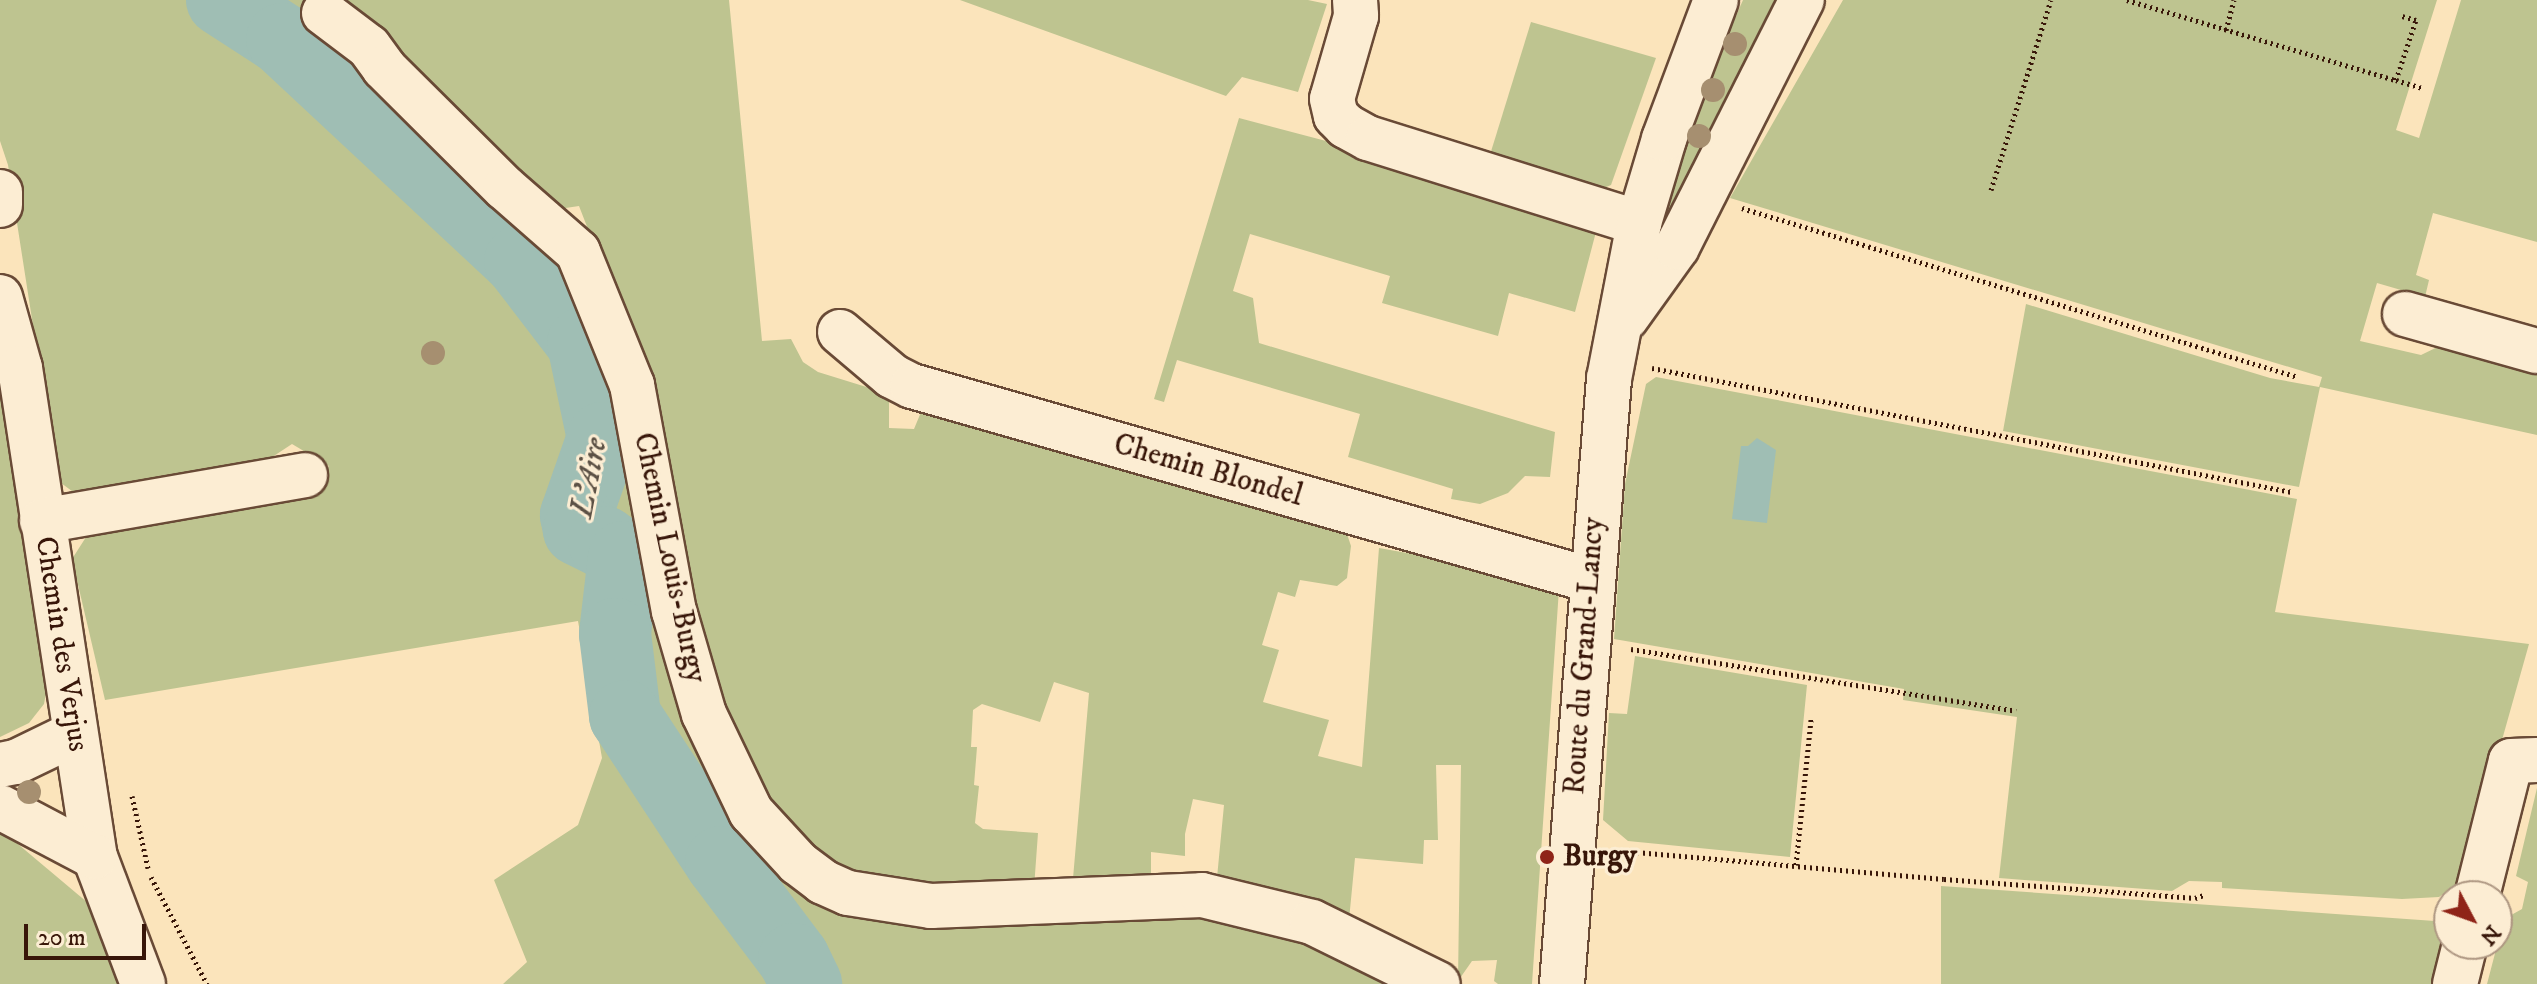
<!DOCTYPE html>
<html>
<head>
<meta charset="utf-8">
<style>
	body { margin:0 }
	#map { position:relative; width:2537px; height:984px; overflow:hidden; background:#fbe4bb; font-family:"IM FELL DW Pica",serif }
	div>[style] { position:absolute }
	.green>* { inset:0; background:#bec490 }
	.water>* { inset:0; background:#9fbeb4 }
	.river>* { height:72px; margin:-36px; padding:0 36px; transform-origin:36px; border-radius:36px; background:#9fbeb4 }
	.path>* { height:5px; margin-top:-2.5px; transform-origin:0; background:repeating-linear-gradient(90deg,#381609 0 2px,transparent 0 6px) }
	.roads { filter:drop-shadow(2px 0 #694a36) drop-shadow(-2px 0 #694a36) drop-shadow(0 2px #694a36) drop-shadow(0 -2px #694a36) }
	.minor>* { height:44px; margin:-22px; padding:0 22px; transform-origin:22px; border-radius:22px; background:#fcedd3 }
	.trees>* { width:24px; height:24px; margin:-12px; border-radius:50%; background:#a68f70 }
	.dots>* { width:22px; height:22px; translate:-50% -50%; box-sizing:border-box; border:4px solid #fcedd3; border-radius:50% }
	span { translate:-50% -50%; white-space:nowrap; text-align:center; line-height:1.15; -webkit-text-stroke:6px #fcedd3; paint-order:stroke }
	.street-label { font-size:30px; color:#381609 }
	.poi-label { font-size:30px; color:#381609; font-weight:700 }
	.left { translate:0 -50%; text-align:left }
	.water-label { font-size:32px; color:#5c5145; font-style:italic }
	.north { position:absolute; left:2433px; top:880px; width:80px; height:80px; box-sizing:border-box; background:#fcedd3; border:2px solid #ae9782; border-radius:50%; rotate:131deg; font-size:22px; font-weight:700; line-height:32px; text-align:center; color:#381609 }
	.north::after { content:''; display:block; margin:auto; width:28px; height:36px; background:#8f2418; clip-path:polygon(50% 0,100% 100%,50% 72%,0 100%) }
	.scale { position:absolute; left:24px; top:924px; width:122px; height:36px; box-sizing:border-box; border:4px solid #381609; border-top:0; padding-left:10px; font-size:24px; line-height:28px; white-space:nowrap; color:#381609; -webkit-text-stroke:6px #fcedd3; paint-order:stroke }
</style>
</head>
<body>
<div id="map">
	<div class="green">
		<i style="clip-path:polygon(0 0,729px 0,762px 341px,791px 339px,803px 362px,818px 372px,889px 394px,889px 428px,914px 429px,924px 405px,1345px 528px,1351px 546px,1347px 578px,1337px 586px,1300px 580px,1295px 597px,1278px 592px,1262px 645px,1279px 650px,1263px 702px,1329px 720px,1318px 756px,1362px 767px,1379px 548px,1463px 563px,1559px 589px,1532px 984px,1498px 984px,1494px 981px,1497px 960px,1472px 961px,1458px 981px,1461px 765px,1436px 765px,1438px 840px,1424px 840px,1423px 864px,1355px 858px,1349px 920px,1216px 888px,1224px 805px,1193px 799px,1185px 834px,1185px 856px,1151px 852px,1151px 886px,1072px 890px,1089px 693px,1054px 682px,1040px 722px,982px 704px,973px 710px,971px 747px,977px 747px,974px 785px,979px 786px,975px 823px,983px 829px,1038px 833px,1034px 888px,944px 890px,837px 877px,791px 836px,747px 772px,692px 632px,642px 368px,579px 206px,552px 210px,626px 393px,684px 681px,811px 888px,1214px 907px,1297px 935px,1395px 984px,503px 984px,527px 962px,494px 880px,578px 825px,602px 758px,578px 621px,105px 700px,72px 559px,88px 534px,300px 500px,329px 466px,292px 444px,251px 471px,80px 497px,57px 480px,8px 165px,0 141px)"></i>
		<i style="clip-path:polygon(960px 0,1308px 0,1327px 4px,1298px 92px,1242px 77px,1226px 96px)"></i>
		<i style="clip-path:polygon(1743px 0,1788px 0,1679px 215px,1660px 230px,1704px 89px)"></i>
		<i style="clip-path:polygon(1843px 0,2437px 0,2396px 130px,2419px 138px,2461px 0,2537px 0,2537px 242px,2433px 213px,2416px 275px,2429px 280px,2425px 297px,2377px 283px,2360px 341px,2421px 355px,2450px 341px,2537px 364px,2537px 435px,2320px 387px,2299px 487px,2003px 431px,2026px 304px,2270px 378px,2319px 387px,2322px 377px,1730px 198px)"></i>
		<i style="clip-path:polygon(1531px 22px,1656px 58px,1611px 185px,1589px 194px,1489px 158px)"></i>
		<i style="clip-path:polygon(1239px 118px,1364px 151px,1597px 228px,1575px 312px,1509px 293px,1498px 336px,1382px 303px,1390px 276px,1250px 234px,1233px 291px,1253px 298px,1259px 343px,1555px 432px,1550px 477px,1525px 476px,1508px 493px,1480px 504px,1451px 499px,1453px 489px,1348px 457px,1360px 414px,1177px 360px,1164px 402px,1154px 399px)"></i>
		<i style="clip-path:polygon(1656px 377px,2297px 499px,2275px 612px,2529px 644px,2466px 868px,2453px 887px,2439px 897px,2402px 899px,2222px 888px,2222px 882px,2189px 881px,2172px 891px,1999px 878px,2017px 717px,1903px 700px,1904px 689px,1614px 639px,1625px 484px,1646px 384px)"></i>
		<i style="clip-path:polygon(0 392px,16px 455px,49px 678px,44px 704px,29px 723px,0 737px)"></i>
		<i style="clip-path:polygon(1635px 656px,1807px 685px,1790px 857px,1628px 841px,1603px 820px,1609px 713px,1627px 714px)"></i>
		<i style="clip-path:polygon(2537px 788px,2537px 984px,2487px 984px,2504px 919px,2522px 909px,2528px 882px,2516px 876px)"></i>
		<i style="clip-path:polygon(0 829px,94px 908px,123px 984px,0 984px)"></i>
		<i style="clip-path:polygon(1941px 886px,2449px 922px,2449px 928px,2437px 984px,1941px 984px)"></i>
	</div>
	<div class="water">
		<i style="clip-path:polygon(1757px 438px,1776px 450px,1767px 523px,1732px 519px,1741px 446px,1748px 446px)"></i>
	</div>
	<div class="river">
		<i style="left:222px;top:0;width:72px;rotate:33deg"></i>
		<i style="left:282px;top:39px;width:325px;rotate:43deg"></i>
		<i style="left:520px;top:261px;width:103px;rotate:52.5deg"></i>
		<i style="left:583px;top:343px;width:97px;rotate:78.1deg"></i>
		<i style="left:603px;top:438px;width:82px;rotate:109.3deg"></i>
		<i style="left:576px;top:515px;width:15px;rotate:79deg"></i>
		<i style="left:579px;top:530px;width:28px;rotate:26deg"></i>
		<i style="left:604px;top:542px;width:25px;rotate:37deg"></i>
		<i style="left:624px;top:557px;width:78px;rotate:96.7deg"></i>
		<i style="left:615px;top:634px;width:83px;rotate:83deg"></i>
		<i style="left:625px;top:716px;width:175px;rotate:56.7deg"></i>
		<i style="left:721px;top:862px;width:121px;rotate:53deg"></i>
		<i style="left:794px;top:959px;width:28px;rotate:64deg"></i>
	</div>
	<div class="path">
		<i style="left:2127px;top:0;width:281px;rotate:16.6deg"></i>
		<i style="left:2396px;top:80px;width:63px;rotate:-71.6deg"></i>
		<i style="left:2416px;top:20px;width:15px;rotate:-164deg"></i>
		<i style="left:2226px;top:30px;width:31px;rotate:-75deg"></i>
		<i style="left:2396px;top:80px;width:27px;rotate:17deg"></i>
		<i style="left:1991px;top:190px;width:199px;rotate:-72.5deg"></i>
		<i style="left:1742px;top:208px;width:581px;rotate:16.91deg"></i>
		<i style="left:1652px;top:368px;width:652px;rotate:10.97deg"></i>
		<i style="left:1631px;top:649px;width:390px;rotate:9.1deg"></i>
		<i style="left:132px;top:796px;width:74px;rotate:77.5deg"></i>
		<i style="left:1613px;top:850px;width:332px;rotate:5deg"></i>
		<i style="left:1944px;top:879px;width:252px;rotate:4.3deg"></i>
		<i style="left:2195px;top:898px;width:9px;rotate:-18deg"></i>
		<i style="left:1796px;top:865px;width:147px;rotate:-84.1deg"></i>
		<i style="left:151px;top:877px;width:121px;rotate:62.4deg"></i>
	</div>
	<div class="roads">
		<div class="minor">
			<i style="left:1355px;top:0;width:16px;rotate:86deg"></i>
			<i style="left:1356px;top:16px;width:86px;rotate:106.1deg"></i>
			<i style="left:1332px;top:99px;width:17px;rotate:77deg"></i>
			<i style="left:1336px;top:116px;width:14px;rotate:45deg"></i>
			<i style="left:1346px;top:126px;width:25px;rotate:29deg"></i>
			<i style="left:1368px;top:138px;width:284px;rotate:17.4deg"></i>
			<i style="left:324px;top:13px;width:56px;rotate:37.1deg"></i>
			<i style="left:369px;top:47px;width:26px;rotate:54deg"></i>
			<i style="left:384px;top:68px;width:170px;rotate:44.8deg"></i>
			<i style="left:505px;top:188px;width:97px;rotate:41.2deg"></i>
			<i style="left:578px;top:252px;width:144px;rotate:67.9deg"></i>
			<i style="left:632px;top:385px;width:230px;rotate:79.5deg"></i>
			<i style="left:674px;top:611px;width:107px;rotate:73.8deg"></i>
			<i style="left:704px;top:714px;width:109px;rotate:64.4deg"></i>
			<i style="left:751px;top:812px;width:69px;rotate:47.3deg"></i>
			<i style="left:798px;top:863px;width:31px;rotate:37deg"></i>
			<i style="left:823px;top:882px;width:27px;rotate:24deg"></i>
			<i style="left:848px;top:893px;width:84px;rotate:8.9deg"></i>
			<i style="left:931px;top:906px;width:271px;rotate:-2.3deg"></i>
			<i style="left:1202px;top:895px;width:113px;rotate:13.8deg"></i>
			<i style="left:1312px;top:922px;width:140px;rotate:26.2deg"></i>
			<i style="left:0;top:192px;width:13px;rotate:90deg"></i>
			<i style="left:0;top:297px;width:74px;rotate:74.3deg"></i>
			<i style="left:20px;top:368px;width:495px;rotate:81.3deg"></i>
			<i style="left:95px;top:857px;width:136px;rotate:69.3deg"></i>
			<i style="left:2405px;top:314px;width:137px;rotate:15.7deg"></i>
			<i style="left:1626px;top:318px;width:87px;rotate:-54.3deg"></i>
			<i style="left:1677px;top:247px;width:277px;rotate:-63.2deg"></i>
			<i style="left:840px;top:332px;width:68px;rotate:40.2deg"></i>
			<i style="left:892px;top:376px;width:22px;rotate:27deg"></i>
			<i style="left:912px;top:386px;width:706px;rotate:15.95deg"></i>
			<i style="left:42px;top:521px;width:267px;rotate:-9.9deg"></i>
			<i style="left:0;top:765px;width:16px;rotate:-11deg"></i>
			<i style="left:16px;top:762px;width:64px;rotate:-25.8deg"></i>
			<i style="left:0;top:807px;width:107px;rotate:27.8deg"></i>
			<i style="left:2477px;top:896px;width:139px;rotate:-75.9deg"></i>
			<i style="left:2511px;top:761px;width:26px;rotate:-2deg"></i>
			<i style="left:1562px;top:984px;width:607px;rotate:-85.56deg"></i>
			<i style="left:1609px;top:379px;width:159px;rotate:-79.1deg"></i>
			<i style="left:1639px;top:223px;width:88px;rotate:-73.4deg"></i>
			<i style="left:1664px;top:139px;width:148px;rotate:-69.5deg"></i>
			<i style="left:2455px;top:984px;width:41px;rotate:-76deg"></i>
		</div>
	</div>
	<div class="trees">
		<i style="left:1735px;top:44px"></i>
		<i style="left:1713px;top:90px"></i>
		<i style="left:1699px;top:136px"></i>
		<i style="left:433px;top:353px"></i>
		<i style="left:29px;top:792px"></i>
	</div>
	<div class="dots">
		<i style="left:1547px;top:857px;background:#8f2418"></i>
	</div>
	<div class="street-label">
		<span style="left:1208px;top:471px;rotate:16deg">Chemin Blondel</span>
		<span style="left:669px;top:558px;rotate:78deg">Chemin Louis-Burgy</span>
		<span style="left:61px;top:644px;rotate:81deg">Chemin des Verjus</span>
		<span style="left:1585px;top:656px;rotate:-86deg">Route du Grand-Lancy</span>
	</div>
	<div class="poi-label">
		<span class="left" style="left:1563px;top:857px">Burgy</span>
	</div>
	<div class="water-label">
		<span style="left:590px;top:478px;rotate:-79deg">L'Aire</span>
	</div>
	<div class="north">N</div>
	<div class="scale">20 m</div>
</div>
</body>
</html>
